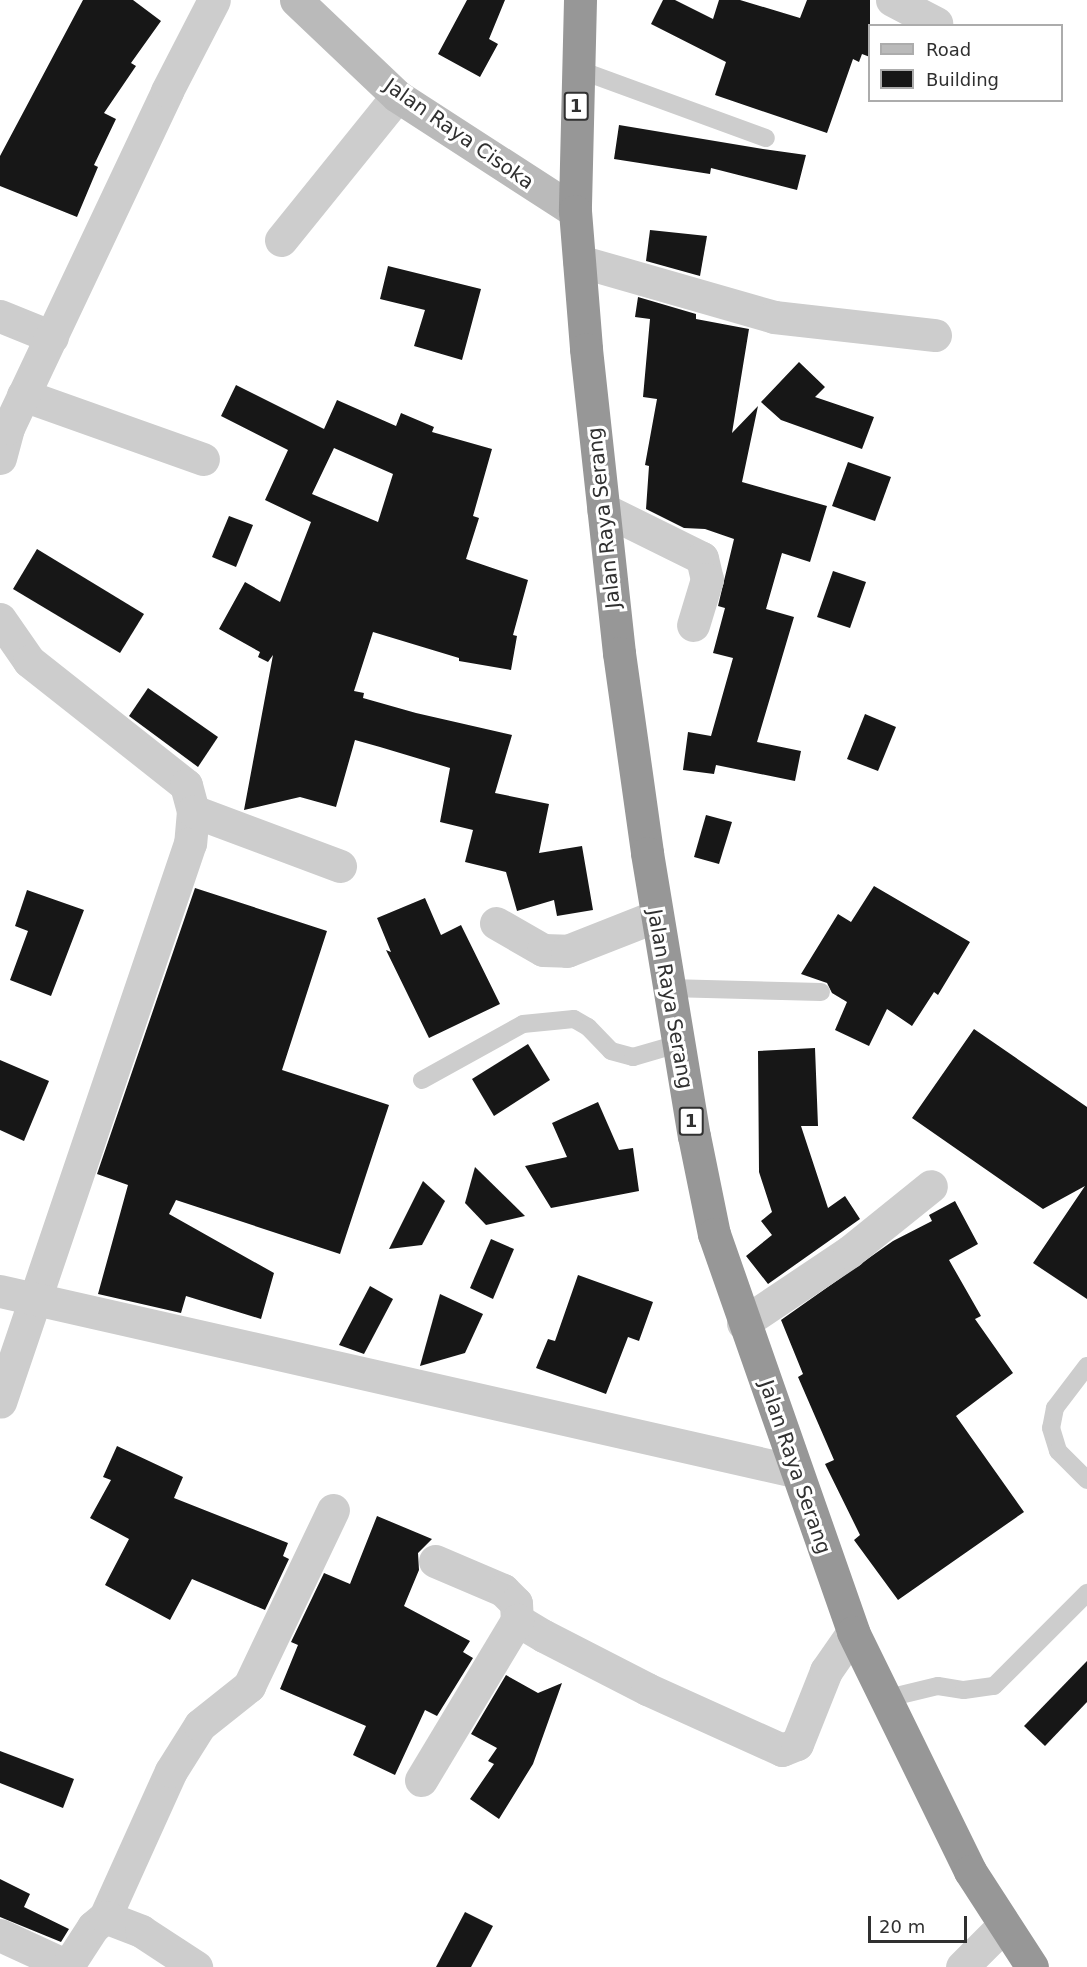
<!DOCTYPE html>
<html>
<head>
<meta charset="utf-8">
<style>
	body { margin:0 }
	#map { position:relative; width:1087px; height:1967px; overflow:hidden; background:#fff; font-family:"DejaVu Sans",sans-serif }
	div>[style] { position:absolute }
	.building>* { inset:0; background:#171717 }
	.lane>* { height:18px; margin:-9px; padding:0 9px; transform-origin:9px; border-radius:9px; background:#cdcdcd }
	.street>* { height:33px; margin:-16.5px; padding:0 16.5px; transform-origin:16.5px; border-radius:16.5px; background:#cdcdcd }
	.secondary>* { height:33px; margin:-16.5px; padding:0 16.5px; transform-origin:16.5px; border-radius:16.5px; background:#bababa }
	.highway>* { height:33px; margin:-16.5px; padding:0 16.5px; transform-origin:16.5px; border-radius:16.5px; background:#979797 }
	span { translate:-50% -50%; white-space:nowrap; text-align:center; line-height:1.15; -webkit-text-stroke:6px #fff; paint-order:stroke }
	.shield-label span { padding:2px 4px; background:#fff; border:2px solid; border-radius:4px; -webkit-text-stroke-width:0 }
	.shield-label { font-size:18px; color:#303030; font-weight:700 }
	.street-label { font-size:20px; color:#303030 }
	.legend { position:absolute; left:868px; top:24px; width:195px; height:78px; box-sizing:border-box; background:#fff; border:2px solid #acacac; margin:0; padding:8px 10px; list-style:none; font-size:18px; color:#303030 }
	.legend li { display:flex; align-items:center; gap:12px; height:30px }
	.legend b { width:30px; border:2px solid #acacac }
	.scale { position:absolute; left:868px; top:1916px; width:99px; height:27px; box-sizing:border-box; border:3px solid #303030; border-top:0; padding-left:8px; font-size:18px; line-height:21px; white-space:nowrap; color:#303030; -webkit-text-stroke:4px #fff; paint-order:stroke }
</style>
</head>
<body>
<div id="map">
	<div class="building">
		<i style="clip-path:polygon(83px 0,133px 0,161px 21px,131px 63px,136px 66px,104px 113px,116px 119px,94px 165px,98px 167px,77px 217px,0 186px,0 156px)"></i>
		<i style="clip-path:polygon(467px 0,505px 0,489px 39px,498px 44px,480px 77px,438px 54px)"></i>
		<i style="clip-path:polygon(663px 0,675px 0,713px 19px,719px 0,740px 0,800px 18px,807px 0,870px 0,870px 57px,862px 54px,859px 62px,853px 59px,827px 133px,715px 95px,726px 62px,651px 24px)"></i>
		<i style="clip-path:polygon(619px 125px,763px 149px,806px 155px,797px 190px,711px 168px,710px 174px,614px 159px)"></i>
		<i style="clip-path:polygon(650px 230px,707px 236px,700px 276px,646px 261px)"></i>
		<i style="clip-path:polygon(388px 266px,481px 289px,462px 360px,414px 346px,425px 310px,380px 299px)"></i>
		<i style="clip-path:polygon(638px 297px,696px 314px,696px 319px,749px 329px,732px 433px,758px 406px,742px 482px,827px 506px,810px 562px,782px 553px,766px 609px,794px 617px,757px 742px,801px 751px,795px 781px,716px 765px,714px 774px,683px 770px,688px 732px,711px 736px,733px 658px,713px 653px,725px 608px,718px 606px,734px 539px,705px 529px,684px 528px,646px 509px,649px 466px,645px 465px,657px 399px,643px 397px,650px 319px,635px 317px)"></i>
		<i style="clip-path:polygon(799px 362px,825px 387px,815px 397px,874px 417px,862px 449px,781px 420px,761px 402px)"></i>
		<i style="clip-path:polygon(evenodd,236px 385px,324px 429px,337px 400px,396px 426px,401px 413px,434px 427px,432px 432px,492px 449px,473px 516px,479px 518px,466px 559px,528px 580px,513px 635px,517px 636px,511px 670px,459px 661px,459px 658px,373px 632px,354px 691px,364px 693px,363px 698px,416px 713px,512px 735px,495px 793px,549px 804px,539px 853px,582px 846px,593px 910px,557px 916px,554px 900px,517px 911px,506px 872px,465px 862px,473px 830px,440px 822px,450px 768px,380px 747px,355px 740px,336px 807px,300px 797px,244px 810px,273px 655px,268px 662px,258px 657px,260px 652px,219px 629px,245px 582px,280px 602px,311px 522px,265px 500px,288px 450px,221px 416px,236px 385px,334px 448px,393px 474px,378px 522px,312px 494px,334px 448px)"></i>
		<i style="clip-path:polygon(848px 462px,891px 477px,875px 521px,832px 506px)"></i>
		<i style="clip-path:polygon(229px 516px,253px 525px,236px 567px,212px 557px)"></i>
		<i style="clip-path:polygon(37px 549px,144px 614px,120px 653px,13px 589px)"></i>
		<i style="clip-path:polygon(833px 571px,866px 582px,850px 628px,817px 617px)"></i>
		<i style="clip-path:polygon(148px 688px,218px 737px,198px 767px,129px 716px)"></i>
		<i style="clip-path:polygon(865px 714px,896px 727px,878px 771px,847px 759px)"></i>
		<i style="clip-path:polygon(706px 815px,732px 822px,719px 864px,694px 857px)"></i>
		<i style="clip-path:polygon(874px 886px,970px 942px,938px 995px,934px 992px,912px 1026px,887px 1009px,869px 1046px,835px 1030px,847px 1002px,832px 993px,827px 983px,801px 974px,838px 914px,851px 922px)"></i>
		<i style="clip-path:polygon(195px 888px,327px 931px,282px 1070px,389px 1105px,340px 1254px,176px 1200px,169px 1214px,274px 1273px,261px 1319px,186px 1296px,181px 1313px,98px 1294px,128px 1185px,97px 1174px)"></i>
		<i style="clip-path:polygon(27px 890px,84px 910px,51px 996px,10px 980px,28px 931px,15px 926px)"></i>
		<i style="clip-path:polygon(425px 898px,441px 935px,461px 925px,500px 1004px,429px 1038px,386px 950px,391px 952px,377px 918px)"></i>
		<i style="clip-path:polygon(974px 1029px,1087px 1107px,1087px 1299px,1033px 1263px,1085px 1186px,1043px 1209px,912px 1118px)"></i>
		<i style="clip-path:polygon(528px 1044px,550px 1080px,494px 1116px,472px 1079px)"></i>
		<i style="clip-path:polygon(815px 1048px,818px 1126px,801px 1126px,828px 1208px,845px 1196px,860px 1219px,768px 1284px,746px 1256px,772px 1235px,761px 1221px,772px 1212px,759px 1172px,758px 1051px)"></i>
		<i style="clip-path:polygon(0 1060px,49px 1081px,24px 1141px,0 1130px)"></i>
		<i style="clip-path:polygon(598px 1102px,619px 1150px,633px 1148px,639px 1191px,551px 1208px,525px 1166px,567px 1157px,552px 1123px)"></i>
		<i style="clip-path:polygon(475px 1167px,525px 1216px,486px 1225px,465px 1203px)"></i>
		<i style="clip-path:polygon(423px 1181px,445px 1201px,422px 1245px,389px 1249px)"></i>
		<i style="clip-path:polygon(955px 1201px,978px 1244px,949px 1260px,981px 1316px,975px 1319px,1013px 1373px,956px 1416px,1024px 1512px,898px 1600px,854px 1540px,860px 1535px,825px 1464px,834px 1460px,798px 1377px,803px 1374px,781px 1320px,893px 1241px,932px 1221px,929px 1215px)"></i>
		<i style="clip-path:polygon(491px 1239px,514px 1249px,493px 1299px,470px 1288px)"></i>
		<i style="clip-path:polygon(578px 1275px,653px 1302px,639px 1341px,628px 1337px,606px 1394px,536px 1368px,548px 1339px,555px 1341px)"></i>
		<i style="clip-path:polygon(370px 1286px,393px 1299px,364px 1354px,339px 1345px)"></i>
		<i style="clip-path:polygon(440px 1294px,483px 1314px,465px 1353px,420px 1366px)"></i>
		<i style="clip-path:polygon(117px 1446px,183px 1477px,174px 1498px,288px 1543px,283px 1556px,289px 1559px,265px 1610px,192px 1579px,170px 1620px,105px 1585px,129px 1539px,90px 1518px,111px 1480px,103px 1477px)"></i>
		<i style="clip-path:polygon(377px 1516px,432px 1539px,418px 1553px,419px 1570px,404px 1606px,470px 1641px,463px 1652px,473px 1658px,437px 1716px,425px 1710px,395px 1775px,353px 1755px,366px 1726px,280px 1689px,298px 1645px,291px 1642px,324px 1573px,350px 1584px)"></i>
		<i style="clip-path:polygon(1087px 1661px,1087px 1702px,1045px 1746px,1024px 1726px)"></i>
		<i style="clip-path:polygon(506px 1675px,538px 1693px,562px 1683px,533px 1764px,499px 1819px,470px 1799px,494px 1764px,488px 1761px,497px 1748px,471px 1734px)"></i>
		<i style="clip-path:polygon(0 1751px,74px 1779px,63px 1808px,0 1783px)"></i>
		<i style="clip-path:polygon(0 1879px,30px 1894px,24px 1907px,69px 1929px,61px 1942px,0 1917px)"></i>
		<i style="clip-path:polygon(465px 1912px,493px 1926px,471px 1967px,436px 1967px)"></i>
	</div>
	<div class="lane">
		<i style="left:577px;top:69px;width:201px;rotate:20.1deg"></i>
		<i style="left:668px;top:988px;width:153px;rotate:1.5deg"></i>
		<i style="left:422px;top:1080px;width:115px;rotate:-29deg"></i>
		<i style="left:523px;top:1024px;width:51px;rotate:-5.6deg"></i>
		<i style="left:574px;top:1019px;width:16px;rotate:30deg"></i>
		<i style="left:588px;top:1027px;width:33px;rotate:46deg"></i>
		<i style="left:611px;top:1051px;width:23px;rotate:15deg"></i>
		<i style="left:633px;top:1057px;width:47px;rotate:-16.1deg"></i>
		<i style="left:1087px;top:1366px;width:53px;rotate:127.3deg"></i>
		<i style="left:1055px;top:1408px;width:20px;rotate:101deg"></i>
		<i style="left:1051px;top:1428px;width:24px;rotate:73deg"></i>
		<i style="left:1058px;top:1451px;width:41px;rotate:45deg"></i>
		<i style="left:888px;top:1698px;width:51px;rotate:-13.5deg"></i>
		<i style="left:938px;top:1686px;width:26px;rotate:9deg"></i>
		<i style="left:964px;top:1690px;width:30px;rotate:-8deg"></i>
		<i style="left:994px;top:1686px;width:132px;rotate:-45deg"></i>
	</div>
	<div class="street">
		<i style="left:892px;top:0;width:50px;rotate:27.6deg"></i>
		<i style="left:281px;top:240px;width:185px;rotate:-51.1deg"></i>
		<i style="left:579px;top:261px;width:203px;rotate:16deg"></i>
		<i style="left:774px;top:317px;width:162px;rotate:6.4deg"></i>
		<i style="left:0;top:316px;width:56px;rotate:22deg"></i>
		<i style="left:23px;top:395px;width:191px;rotate:19.6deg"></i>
		<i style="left:0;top:458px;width:31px;rotate:-75deg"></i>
		<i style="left:8px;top:428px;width:373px;rotate:-64.7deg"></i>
		<i style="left:167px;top:91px;width:102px;rotate:-62.7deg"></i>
		<i style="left:603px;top:509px;width:110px;rotate:26.3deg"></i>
		<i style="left:702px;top:558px;width:22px;rotate:77deg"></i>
		<i style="left:707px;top:579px;width:48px;rotate:106.9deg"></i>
		<i style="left:0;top:619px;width:51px;rotate:55.4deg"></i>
		<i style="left:29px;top:661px;width:200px;rotate:38.3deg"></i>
		<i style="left:186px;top:785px;width:27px;rotate:75deg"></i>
		<i style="left:193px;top:811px;width:32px;rotate:95deg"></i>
		<i style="left:190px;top:843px;width:590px;rotate:108.77deg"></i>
		<i style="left:193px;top:811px;width:157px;rotate:20.5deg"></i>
		<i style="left:496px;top:923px;width:54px;rotate:29.9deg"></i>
		<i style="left:543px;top:950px;width:24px;rotate:2deg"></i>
		<i style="left:567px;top:951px;width:96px;rotate:-21.5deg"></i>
		<i style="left:0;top:1291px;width:814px;rotate:12.77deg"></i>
		<i style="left:743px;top:1323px;width:128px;rotate:-33.8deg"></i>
		<i style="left:849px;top:1252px;width:105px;rotate:-38.8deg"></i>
		<i style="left:435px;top:1561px;width:74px;rotate:23.1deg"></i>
		<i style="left:503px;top:1590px;width:18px;rotate:45deg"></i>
		<i style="left:516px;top:1603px;width:17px;rotate:87deg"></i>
		<i style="left:517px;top:1620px;width:31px;rotate:31deg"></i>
		<i style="left:544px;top:1636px;width:116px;rotate:27.2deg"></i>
		<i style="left:647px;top:1689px;width:148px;rotate:24.3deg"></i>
		<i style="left:782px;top:1750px;width:16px;rotate:-22deg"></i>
		<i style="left:797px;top:1744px;width:79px;rotate:-68.3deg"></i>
		<i style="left:826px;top:1671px;width:47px;rotate:-55.3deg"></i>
		<i style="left:421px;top:1780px;width:187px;rotate:-59deg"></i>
		<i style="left:105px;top:1917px;width:160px;rotate:-65.7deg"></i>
		<i style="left:171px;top:1771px;width:54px;rotate:-57.8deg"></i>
		<i style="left:200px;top:1725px;width:63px;rotate:-38.5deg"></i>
		<i style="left:249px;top:1686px;width:195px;rotate:-64.5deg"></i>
		<i style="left:0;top:1935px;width:74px;rotate:24.8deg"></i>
		<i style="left:67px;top:1967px;width:48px;rotate:-57deg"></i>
		<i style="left:93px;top:1927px;width:16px;rotate:-40deg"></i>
		<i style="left:105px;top:1917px;width:39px;rotate:21deg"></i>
		<i style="left:141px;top:1931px;width:66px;rotate:33.2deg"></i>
		<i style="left:962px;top:1967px;width:58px;rotate:-45deg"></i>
	</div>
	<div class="secondary">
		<i style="left:296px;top:0;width:139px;rotate:43.5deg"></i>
		<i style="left:397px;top:96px;width:212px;rotate:32.9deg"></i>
	</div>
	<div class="highway">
		<i style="left:580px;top:0;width:211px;rotate:91.4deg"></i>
		<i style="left:575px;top:211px;width:138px;rotate:85.4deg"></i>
		<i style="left:586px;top:349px;width:306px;rotate:83.8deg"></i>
		<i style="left:619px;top:653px;width:202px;rotate:82deg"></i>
		<i style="left:647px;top:853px;width:287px;rotate:80.6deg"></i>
		<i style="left:694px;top:1136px;width:100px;rotate:78.5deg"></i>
		<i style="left:714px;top:1234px;width:422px;rotate:70.7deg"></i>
		<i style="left:853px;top:1632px;width:266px;rotate:63.9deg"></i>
		<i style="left:970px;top:1871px;width:114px;rotate:57.1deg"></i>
	</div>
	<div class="shield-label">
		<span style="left:576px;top:106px">1</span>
		<span style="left:691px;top:1121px">1</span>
	</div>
	<div class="street-label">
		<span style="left:459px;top:134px;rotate:35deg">Jalan Raya Cisoka</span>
		<span style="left:604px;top:518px;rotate:-96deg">Jalan Raya Serang</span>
		<span style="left:670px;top:999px;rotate:80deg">Jalan Raya Serang</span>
		<span style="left:795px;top:1467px;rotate:71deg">Jalan Raya Serang</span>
	</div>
	<ul class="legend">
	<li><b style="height:8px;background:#bababa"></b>Road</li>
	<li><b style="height:16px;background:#171717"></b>Building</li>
	</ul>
	<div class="scale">20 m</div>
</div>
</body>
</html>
